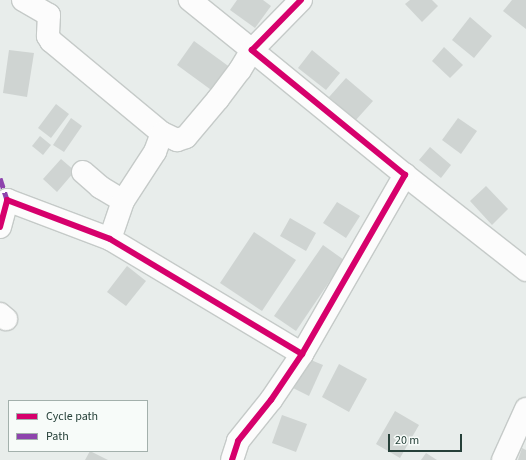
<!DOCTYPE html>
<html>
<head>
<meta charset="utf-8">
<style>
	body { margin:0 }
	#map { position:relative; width:526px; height:460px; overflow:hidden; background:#e8edeb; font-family:"Source Sans 3",sans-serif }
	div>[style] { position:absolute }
	.building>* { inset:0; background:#cfd4d2 }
	.roads { filter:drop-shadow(1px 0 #c5cac8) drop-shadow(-1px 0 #c5cac8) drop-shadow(0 1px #c5cac8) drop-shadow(0 -1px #c5cac8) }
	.minor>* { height:22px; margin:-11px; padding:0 11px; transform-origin:11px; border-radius:11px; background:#fcfcfc }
	.quiet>* { height:5px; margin-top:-2.5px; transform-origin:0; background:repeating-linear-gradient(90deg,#8e44ad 0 10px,transparent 0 15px) }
	.cycleway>* { height:6px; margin:-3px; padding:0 3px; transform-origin:3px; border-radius:3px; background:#d6006c }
	span { translate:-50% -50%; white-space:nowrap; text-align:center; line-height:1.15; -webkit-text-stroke:4px #f7fbf9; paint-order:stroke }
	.legend { position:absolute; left:8px; top:400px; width:140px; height:52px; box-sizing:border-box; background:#f7fbf9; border:1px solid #a3b0ac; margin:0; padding:5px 7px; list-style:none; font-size:12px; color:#264039 }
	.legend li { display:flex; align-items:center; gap:8px; height:20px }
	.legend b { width:20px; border:1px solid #a3b0ac }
	.scale { position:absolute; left:388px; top:434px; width:74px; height:18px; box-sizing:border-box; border:2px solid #264039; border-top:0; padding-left:5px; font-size:12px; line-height:14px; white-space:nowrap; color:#264039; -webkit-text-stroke:3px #f7fbf9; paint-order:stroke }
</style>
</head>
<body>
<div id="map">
	<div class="building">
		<i style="clip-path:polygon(237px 0,263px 0,271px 6px,255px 28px,230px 10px)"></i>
		<i style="clip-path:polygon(410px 0,432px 0,438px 6px,422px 22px,405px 4px)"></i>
		<i style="clip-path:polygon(512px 0,526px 0,526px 29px,503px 11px)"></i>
		<i style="clip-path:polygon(470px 17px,492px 36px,474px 58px,452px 40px)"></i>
		<i style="clip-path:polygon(194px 41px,231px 68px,214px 92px,177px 65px)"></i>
		<i style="clip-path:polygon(444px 47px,463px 65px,450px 78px,432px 61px)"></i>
		<i style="clip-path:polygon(9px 50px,34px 53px,27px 97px,3px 93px)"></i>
		<i style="clip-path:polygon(312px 50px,340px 73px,326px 90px,298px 68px)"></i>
		<i style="clip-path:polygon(346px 78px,373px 101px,355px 121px,329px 97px)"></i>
		<i style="clip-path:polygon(56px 104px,69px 114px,51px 138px,38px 128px)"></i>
		<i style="clip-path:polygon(71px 118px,82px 126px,64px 152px,53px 145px)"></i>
		<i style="clip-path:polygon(458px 118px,477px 131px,461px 154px,442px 140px)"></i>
		<i style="clip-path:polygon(40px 136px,51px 145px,43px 155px,32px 146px)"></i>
		<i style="clip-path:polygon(430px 147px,451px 165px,441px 178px,419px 160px)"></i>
		<i style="clip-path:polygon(61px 159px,75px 171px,57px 192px,43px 179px)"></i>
		<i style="clip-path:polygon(486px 186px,508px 209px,492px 225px,470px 201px)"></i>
		<i style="clip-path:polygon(337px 202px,360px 216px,346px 238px,323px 223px)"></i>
		<i style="clip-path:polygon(290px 218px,316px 233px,306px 251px,280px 236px)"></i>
		<i style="clip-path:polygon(254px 232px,296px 260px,262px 311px,220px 283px)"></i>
		<i style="clip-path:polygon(323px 245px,344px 260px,296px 331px,274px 316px)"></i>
		<i style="clip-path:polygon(127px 266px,146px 281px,126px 306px,107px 292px)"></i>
		<i style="clip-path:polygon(306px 358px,323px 365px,309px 396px,293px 388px)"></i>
		<i style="clip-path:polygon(339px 364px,367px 379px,349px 412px,322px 397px)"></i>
		<i style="clip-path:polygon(395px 411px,419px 425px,400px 458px,376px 444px)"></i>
		<i style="clip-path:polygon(282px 415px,307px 424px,296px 452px,272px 443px)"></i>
		<i style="clip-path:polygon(522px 448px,526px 450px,526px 460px,518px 460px)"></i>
		<i style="clip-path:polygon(90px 451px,108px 460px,85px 460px)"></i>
		<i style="clip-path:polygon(426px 453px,437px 460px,421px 460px)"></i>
	</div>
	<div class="roads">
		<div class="minor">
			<i style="left:23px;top:0;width:30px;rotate:30deg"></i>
			<i style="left:49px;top:15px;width:21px;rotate:93deg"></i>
			<i style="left:48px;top:36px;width:6px;rotate:59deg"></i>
			<i style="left:51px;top:41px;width:144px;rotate:39.7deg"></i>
			<i style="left:83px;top:172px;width:23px;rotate:41deg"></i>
			<i style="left:100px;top:187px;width:27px;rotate:31deg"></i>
			<i style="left:405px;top:175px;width:154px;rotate:38.1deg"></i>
			<i style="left:0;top:227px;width:28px;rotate:-75deg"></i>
			<i style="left:7px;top:200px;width:110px;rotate:20.7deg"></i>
			<i style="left:110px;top:239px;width:224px;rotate:30.9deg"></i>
			<i style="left:110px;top:239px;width:40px;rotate:-71.1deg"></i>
			<i style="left:123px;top:201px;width:59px;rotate:-56.9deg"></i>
			<i style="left:155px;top:152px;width:20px;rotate:-70deg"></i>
			<i style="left:162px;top:133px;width:17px;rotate:25deg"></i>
			<i style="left:177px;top:140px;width:9px;rotate:-18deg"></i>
			<i style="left:186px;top:137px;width:50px;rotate:-49.9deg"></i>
			<i style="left:218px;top:99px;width:36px;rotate:-53deg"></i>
			<i style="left:240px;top:70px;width:23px;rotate:-59deg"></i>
			<i style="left:252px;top:50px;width:80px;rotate:-141.1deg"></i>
			<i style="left:0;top:314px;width:8px;rotate:40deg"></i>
			<i style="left:232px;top:460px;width:20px;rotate:-72deg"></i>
			<i style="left:238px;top:441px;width:53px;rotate:-51.2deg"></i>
			<i style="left:271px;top:400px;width:55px;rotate:-56deg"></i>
			<i style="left:302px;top:354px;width:207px;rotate:-60.1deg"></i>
			<i style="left:405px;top:175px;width:198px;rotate:-140.8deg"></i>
			<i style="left:252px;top:50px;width:70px;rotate:-45.6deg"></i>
			<i style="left:503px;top:460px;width:56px;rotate:-65.7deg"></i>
		</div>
	</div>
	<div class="quiet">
		<i style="left:0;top:178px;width:23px;rotate:72deg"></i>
	</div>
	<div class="cycleway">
		<i style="left:0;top:227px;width:28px;rotate:-75deg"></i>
		<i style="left:7px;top:200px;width:110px;rotate:20.7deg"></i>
		<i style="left:110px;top:239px;width:224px;rotate:30.9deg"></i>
		<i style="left:232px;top:460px;width:20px;rotate:-72deg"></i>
		<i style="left:238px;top:441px;width:53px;rotate:-51.2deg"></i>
		<i style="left:271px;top:400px;width:55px;rotate:-56deg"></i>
		<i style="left:302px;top:354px;width:207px;rotate:-60.1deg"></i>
		<i style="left:405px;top:175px;width:198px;rotate:-140.8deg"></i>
		<i style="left:252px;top:50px;width:70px;rotate:-45.6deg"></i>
	</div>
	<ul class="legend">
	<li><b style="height:5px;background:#d6006c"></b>Cycle path</li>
	<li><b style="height:5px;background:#8e44ad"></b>Path</li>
	</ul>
	<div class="scale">20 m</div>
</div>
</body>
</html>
